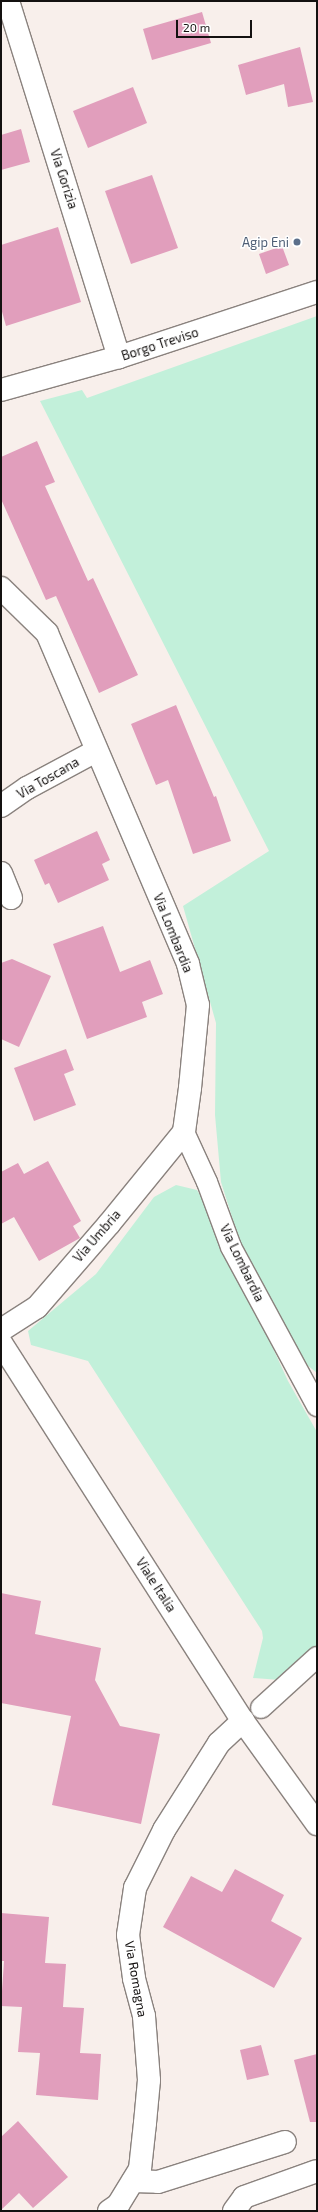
<!DOCTYPE html>
<html>
<head>
<meta charset="utf-8">
<style>
	body { margin:0 }
	#map { position:relative; width:318px; height:2212px; overflow:hidden; background:#f8efeb; font-family:"Exo 2",sans-serif }
	div>[style] { position:absolute }
	.green>* { inset:0; background:#c2f0da }
	.building>* { inset:0; background:#e19ebc }
	.roads { filter:drop-shadow(1px 0 #8a827e) drop-shadow(-1px 0 #8a827e) drop-shadow(0 1px #8a827e) drop-shadow(0 -1px #8a827e) }
	.pedestrian>* { height:20px; margin:-10px; padding:0 10px; transform-origin:10px; border-radius:10px; background:#fff }
	.minor>* { height:22px; margin:-11px; padding:0 11px; transform-origin:11px; border-radius:11px; background:#fff }
	.tertiary>* { height:22px; margin:-11px; padding:0 11px; transform-origin:11px; border-radius:11px; background:#fff }
	.dots>* { width:11px; height:11px; translate:-50% -50%; box-sizing:border-box; border:2px solid #fff; border-radius:50% }
	span { translate:-50% -50%; white-space:nowrap; text-align:center; line-height:1.15; -webkit-text-stroke:3px #fff; paint-order:stroke }
	.street-label { font-size:13px; color:#141110 }
	.service-label { font-size:13px; color:#4e5e75 }
	.right { translate:-100% -50%; text-align:right }
	.frame { position:absolute; inset:0; border:2px solid #141110; pointer-events:none }
	.scale { position:absolute; left:176px; top:20px; width:76px; height:18px; box-sizing:border-box; border:2px solid #141110; border-top:0; padding-left:5px; font-size:12px; line-height:14px; white-space:nowrap; color:#141110; -webkit-text-stroke:3px #fff; paint-order:stroke }
</style>
</head>
<body>
<div id="map">
	<div class="green">
		<i style="clip-path:polygon(317px 316px,317px 1373px,297px 1357px,242px 1249px,221px 1182px,215px 1115px,216px 1023px,183px 906px,269px 851px,40px 401px,82px 390px,87px 398px)"></i>
		<i style="clip-path:polygon(176px 1185px,197px 1190px,211px 1213px,288px 1381px,317px 1432px,317px 1650px,280px 1680px,253px 1678px,263px 1638px,262px 1631px,88px 1361px,31px 1345px,28px 1331px,96px 1274px,154px 1197px)"></i>
	</div>
	<div class="building">
		<i style="clip-path:polygon(202px 12px,211px 43px,152px 60px,143px 29px)"></i>
		<i style="clip-path:polygon(300px 47px,313px 102px,288px 107px,284px 84px,246px 95px,238px 65px)"></i>
		<i style="clip-path:polygon(133px 87px,147px 123px,88px 148px,73px 111px)"></i>
		<i style="clip-path:polygon(21px 129px,30px 162px,1px 170px,1px 135px)"></i>
		<i style="clip-path:polygon(152px 175px,178px 248px,131px 264px,105px 191px)"></i>
		<i style="clip-path:polygon(58px 227px,81px 302px,6px 326px,1px 308px,1px 245px)"></i>
		<i style="clip-path:polygon(282px 246px,289px 265px,266px 274px,259px 254px)"></i>
		<i style="clip-path:polygon(37px 441px,55px 482px,45px 486px,88px 581px,93px 578px,138px 675px,99px 693px,56px 596px,46px 600px,1px 499px,1px 457px)"></i>
		<i style="clip-path:polygon(176px 705px,214px 797px,216px 796px,231px 841px,193px 854px,168px 780px,156px 785px,131px 724px)"></i>
		<i style="clip-path:polygon(97px 831px,110px 860px,102px 864px,109px 880px,58px 903px,49px 883px,45px 885px,34px 860px)"></i>
		<i style="clip-path:polygon(103px 926px,120px 972px,150px 960px,163px 994px,142px 1002px,147px 1017px,87px 1039px,53px 944px)"></i>
		<i style="clip-path:polygon(12px 959px,51px 976px,19px 1047px,1px 1039px,1px 963px)"></i>
		<i style="clip-path:polygon(66px 1049px,74px 1070px,64px 1074px,76px 1105px,34px 1121px,14px 1068px)"></i>
		<i style="clip-path:polygon(48px 1161px,81px 1221px,73px 1226px,80px 1238px,39px 1261px,14px 1217px,1px 1224px,1px 1172px,18px 1163px,24px 1174px)"></i>
		<i style="clip-path:polygon(1px 1593px,41px 1601px,35px 1634px,101px 1648px,95px 1680px,120px 1726px,160px 1734px,141px 1824px,52px 1805px,71px 1716px,1px 1703px)"></i>
		<i style="clip-path:polygon(235px 1869px,284px 1895px,271px 1921px,302px 1938px,274px 1988px,163px 1927px,191px 1876px,222px 1892px)"></i>
		<i style="clip-path:polygon(1px 1913px,49px 1917px,45px 1963px,66px 1964px,63px 2007px,84px 2008px,80px 2053px,101px 2054px,98px 2100px,36px 2095px,40px 2053px,18px 2052px,22px 2007px,1px 2006px,4px 1961px,1px 1961px)"></i>
		<i style="clip-path:polygon(261px 2045px,269px 2075px,247px 2080px,240px 2050px)"></i>
		<i style="clip-path:polygon(317px 2054px,317px 2122px,310px 2122px,294px 2060px)"></i>
		<i style="clip-path:polygon(18px 2121px,68px 2177px,33px 2208px,19px 2193px,1px 2210px,1px 2137px)"></i>
	</div>
	<div class="roads">
		<div class="pedestrian">
			<i style="left:184px;top:1132px;width:55px;rotate:65.3deg"></i>
			<i style="left:207px;top:1182px;width:69px;rotate:69.7deg"></i>
			<i style="left:231px;top:1247px;width:181px;rotate:61.6deg"></i>
			<i style="left:261px;top:1708px;width:76px;rotate:-42.3deg"></i>
		</div>
		<div class="minor">
			<i style="left:8px;top:1px;width:373px;rotate:72.7deg"></i>
			<i style="left:1px;top:588px;width:64px;rotate:44.4deg"></i>
			<i style="left:47px;top:633px;width:360px;rotate:66.9deg"></i>
			<i style="left:188px;top:964px;width:42px;rotate:76.3deg"></i>
			<i style="left:198px;top:1005px;width:83px;rotate:95.5deg"></i>
			<i style="left:190px;top:1088px;width:44px;rotate:97.8deg"></i>
			<i style="left:184px;top:1132px;width:119px;rotate:129.2deg"></i>
			<i style="left:109px;top:1224px;width:110px;rotate:130.9deg"></i>
			<i style="left:37px;top:1307px;width:43px;rotate:147.4deg"></i>
			<i style="left:1px;top:806px;width:32px;rotate:-35deg"></i>
			<i style="left:27px;top:788px;width:78px;rotate:-28.2deg"></i>
			<i style="left:1px;top:873px;width:27px;rotate:68deg"></i>
			<i style="left:1px;top:1343px;width:449px;rotate:57.4deg"></i>
			<i style="left:243px;top:1721px;width:127px;rotate:54.3deg"></i>
			<i style="left:133px;top:2181px;width:25px;rotate:2deg"></i>
			<i style="left:158px;top:2182px;width:133px;rotate:-17.5deg"></i>
			<i style="left:109px;top:2211px;width:11px;rotate:-34deg"></i>
			<i style="left:118px;top:2205px;width:42px;rotate:-58.6deg"></i>
			<i style="left:140px;top:2169px;width:46px;rotate:-83.8deg"></i>
			<i style="left:145px;top:2123px;width:43px;rotate:-84.7deg"></i>
			<i style="left:149px;top:2080px;width:64px;rotate:-94.5deg"></i>
			<i style="left:144px;top:2016px;width:39px;rotate:-105deg"></i>
			<i style="left:134px;top:1978px;width:43px;rotate:-97.9deg"></i>
			<i style="left:128px;top:1935px;width:48px;rotate:-81.5deg"></i>
			<i style="left:135px;top:1888px;width:65px;rotate:-63.4deg"></i>
			<i style="left:164px;top:1830px;width:103px;rotate:-57.7deg"></i>
			<i style="left:219px;top:1743px;width:33px;rotate:-43deg"></i>
			<i style="left:234px;top:2211px;width:17px;rotate:-54deg"></i>
			<i style="left:244px;top:2197px;width:77px;rotate:-19.6deg"></i>
		</div>
		<div class="tertiary">
			<i style="left:1px;top:390px;width:123px;rotate:-15.6deg"></i>
			<i style="left:119px;top:357px;width:208px;rotate:-18.2deg"></i>
		</div>
	</div>
	<div class="dots">
		<i style="left:297px;top:242px;background:#5c6f8a"></i>
	</div>
	<div class="street-label">
		<span style="left:64px;top:179px;rotate:72deg">Via Gorizia</span>
		<span style="left:160px;top:344px;rotate:-18deg">Borgo Treviso</span>
		<span style="left:48px;top:778px;rotate:-30deg">Via Toscana</span>
		<span style="left:173px;top:933px;rotate:68deg">Via Lombardia</span>
		<span style="left:97px;top:1236px;rotate:-49deg">Via Umbria</span>
		<span style="left:242px;top:1263px;rotate:64deg">Via Lombardia</span>
		<span style="left:156px;top:1585px;rotate:57deg">Viale Italia</span>
		<span style="left:136px;top:1979px;rotate:80deg">Via Romagna</span>
	</div>
	<div class="service-label">
		<span class="right" style="left:289px;top:242px">Agip Eni</span>
	</div>
	<div class="frame"></div>
	<div class="scale">20 m</div>
</div>
</body>
</html>
